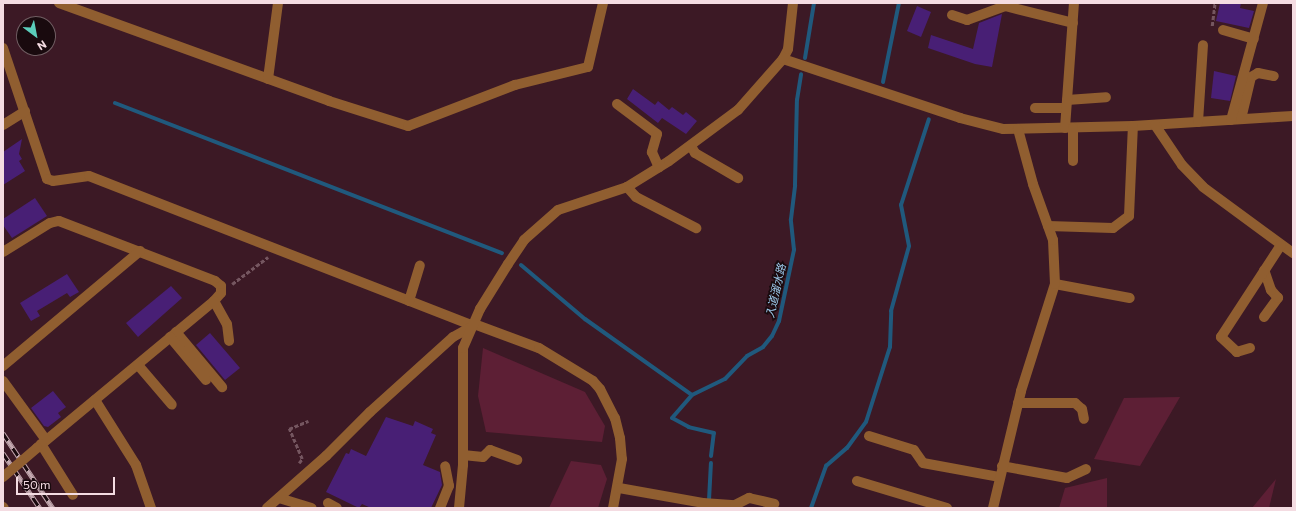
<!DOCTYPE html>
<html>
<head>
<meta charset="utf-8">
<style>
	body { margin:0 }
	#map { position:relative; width:1296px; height:511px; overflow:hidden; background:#3c1925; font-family:Commissioner,"Noto Sans JP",sans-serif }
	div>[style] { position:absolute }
	.green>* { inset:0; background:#5d1f35 }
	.stream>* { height:4px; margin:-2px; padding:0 2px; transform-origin:2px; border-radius:2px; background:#20597d }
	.building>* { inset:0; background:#481f75 }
	.path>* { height:2.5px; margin-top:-1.25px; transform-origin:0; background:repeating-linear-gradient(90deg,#755660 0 4px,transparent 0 6px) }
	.minor>* { height:10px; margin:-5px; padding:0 5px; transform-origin:5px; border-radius:5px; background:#905e30 }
	.rail>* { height:4.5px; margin-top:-2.25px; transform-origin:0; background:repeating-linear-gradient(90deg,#190a0e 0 9px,#c4a9b0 0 18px); box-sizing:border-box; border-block:1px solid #c4a9b0 }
	.minor-bridge>* { height:10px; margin:-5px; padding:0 5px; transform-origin:5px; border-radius:5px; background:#905e30 }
	span { translate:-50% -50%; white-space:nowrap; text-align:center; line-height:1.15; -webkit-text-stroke:3.5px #190a0e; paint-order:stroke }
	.water-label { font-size:11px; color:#9ecbed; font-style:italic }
	.frame { position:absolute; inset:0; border:4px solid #f4dce2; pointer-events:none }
	.north { position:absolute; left:16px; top:16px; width:40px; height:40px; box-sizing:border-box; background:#190a0e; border:1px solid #715e63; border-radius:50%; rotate:148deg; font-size:11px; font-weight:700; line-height:16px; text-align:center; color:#f4dce2 }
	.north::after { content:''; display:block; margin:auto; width:14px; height:18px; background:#5bcebb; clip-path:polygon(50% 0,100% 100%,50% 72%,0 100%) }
	.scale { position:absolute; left:16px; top:477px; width:99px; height:18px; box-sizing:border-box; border:2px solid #f4dce2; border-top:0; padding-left:5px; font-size:12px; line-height:14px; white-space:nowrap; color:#f4dce2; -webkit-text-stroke:3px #190a0e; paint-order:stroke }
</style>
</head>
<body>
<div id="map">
	<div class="green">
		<i style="clip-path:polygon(483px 348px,585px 392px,605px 426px,602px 442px,486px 432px,478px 396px)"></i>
		<i style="clip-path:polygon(1180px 397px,1140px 466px,1094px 459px,1124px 398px)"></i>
		<i style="clip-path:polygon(571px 461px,601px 465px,607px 479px,598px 508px,549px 508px)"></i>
		<i style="clip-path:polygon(1107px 478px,1107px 508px,1059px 508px,1065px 488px)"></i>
		<i style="clip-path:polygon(1276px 479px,1269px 508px,1252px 508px)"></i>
	</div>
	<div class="stream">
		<i style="left:805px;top:58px;width:56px;rotate:-80.7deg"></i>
		<i style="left:883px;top:82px;width:81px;rotate:-78.6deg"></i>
		<i style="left:115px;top:103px;width:415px;rotate:21.2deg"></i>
		<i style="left:521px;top:265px;width:84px;rotate:40.2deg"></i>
		<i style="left:585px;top:319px;width:131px;rotate:35.4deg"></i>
		<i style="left:711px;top:456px;width:23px;rotate:-83deg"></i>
		<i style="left:714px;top:433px;width:26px;rotate:-167deg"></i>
		<i style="left:689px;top:427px;width:19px;rotate:-152deg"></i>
		<i style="left:672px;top:418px;width:30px;rotate:-49deg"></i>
		<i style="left:692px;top:395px;width:37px;rotate:-26deg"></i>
		<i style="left:725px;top:379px;width:32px;rotate:-46deg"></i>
		<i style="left:747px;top:356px;width:18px;rotate:-29deg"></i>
		<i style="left:763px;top:347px;width:14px;rotate:-51deg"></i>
		<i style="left:772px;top:336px;width:17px;rotate:-65deg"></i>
		<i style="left:779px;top:321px;width:73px;rotate:-78.1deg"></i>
		<i style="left:794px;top:250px;width:31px;rotate:-96deg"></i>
		<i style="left:791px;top:219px;width:34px;rotate:-83deg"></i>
		<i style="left:795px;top:185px;width:85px;rotate:-88.7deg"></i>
		<i style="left:797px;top:100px;width:26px;rotate:-81deg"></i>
		<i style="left:709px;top:500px;width:37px;rotate:-87deg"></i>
		<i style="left:811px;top:508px;width:45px;rotate:-70.3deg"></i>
		<i style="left:826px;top:466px;width:28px;rotate:-41deg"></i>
		<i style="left:847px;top:448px;width:32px;rotate:-54deg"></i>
		<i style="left:866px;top:422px;width:79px;rotate:-72.3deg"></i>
		<i style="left:890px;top:347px;width:36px;rotate:-88deg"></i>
		<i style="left:891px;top:311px;width:67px;rotate:-74.5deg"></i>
		<i style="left:909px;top:246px;width:42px;rotate:-101deg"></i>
		<i style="left:901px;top:205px;width:90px;rotate:-72deg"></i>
	</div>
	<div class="building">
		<i style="clip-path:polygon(1220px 3px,1241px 3px,1240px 8px,1254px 11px,1249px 28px,1216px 21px)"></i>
		<i style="clip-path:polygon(917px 6px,931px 12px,921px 37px,907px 31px)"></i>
		<i style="clip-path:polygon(1002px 14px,992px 67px,975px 64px,928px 48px,931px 35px,973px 49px,979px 23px)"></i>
		<i style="clip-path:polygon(1214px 71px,1236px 76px,1230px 101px,1211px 98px)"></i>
		<i style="clip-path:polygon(633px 89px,655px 105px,658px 101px,669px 110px,672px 107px,683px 115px,686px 112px,697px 121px,686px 134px,662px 118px,658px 123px,627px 99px)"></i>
		<i style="clip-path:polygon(22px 139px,19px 154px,22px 159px,19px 161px,25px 171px,3px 185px,3px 152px)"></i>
		<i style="clip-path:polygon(35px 198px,47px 216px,12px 238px,3px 225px,3px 219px)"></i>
		<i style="clip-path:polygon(67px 274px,79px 292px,70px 297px,67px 293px,37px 311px,40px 316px,31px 321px,20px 303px)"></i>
		<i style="clip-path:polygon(171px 286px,182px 298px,138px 337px,126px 323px)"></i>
		<i style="clip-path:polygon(210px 333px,240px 368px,225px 380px,196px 345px)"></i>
		<i style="clip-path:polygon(53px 391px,66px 407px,58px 413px,61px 417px,48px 427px,44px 426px,31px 408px)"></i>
		<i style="clip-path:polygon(386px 417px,413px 426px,415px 421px,433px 429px,431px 433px,436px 435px,423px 465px,440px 472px,442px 485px,431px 508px,371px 508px,362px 504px,359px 508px,326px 492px,346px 453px,349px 454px,351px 449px,366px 456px)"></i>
	</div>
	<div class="path">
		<i style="left:1212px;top:26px;width:23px;rotate:-83deg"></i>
		<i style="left:232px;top:284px;width:45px;rotate:-36.9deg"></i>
		<i style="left:299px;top:463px;width:5px;rotate:-53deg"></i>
		<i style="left:302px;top:459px;width:33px;rotate:-113deg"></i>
		<i style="left:289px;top:429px;width:21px;rotate:-23deg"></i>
	</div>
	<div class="minor">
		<i style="left:59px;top:3px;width:287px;rotate:19.9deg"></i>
		<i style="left:329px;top:101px;width:83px;rotate:17.6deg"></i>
		<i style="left:408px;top:126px;width:115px;rotate:-21deg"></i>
		<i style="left:515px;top:85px;width:75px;rotate:-13.9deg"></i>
		<i style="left:588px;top:67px;width:66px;rotate:-76.8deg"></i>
		<i style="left:952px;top:15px;width:16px;rotate:18deg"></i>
		<i style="left:967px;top:20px;width:40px;rotate:-20.2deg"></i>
		<i style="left:1005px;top:6px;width:70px;rotate:14deg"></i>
		<i style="left:1223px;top:30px;width:32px;rotate:16deg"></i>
		<i style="left:3px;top:48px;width:138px;rotate:71.4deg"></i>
		<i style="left:47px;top:179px;width:6px;rotate:18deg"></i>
		<i style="left:53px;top:181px;width:36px;rotate:-8deg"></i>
		<i style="left:89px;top:176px;width:412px;rotate:21.3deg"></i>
		<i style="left:783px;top:59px;width:187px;rotate:18.4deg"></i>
		<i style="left:960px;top:118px;width:44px;rotate:14.3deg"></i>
		<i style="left:1003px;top:129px;width:130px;rotate:-1.3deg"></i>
		<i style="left:1133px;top:126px;width:160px;rotate:-3.6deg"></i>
		<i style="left:268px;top:79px;width:77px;rotate:-82.5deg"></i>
		<i style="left:1067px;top:100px;width:39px;rotate:-4deg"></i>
		<i style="left:617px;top:104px;width:50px;rotate:36.9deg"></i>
		<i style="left:657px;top:134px;width:19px;rotate:106deg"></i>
		<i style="left:652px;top:152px;width:17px;rotate:66deg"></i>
		<i style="left:1035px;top:108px;width:31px"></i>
		<i style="left:1241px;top:119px;width:43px;rotate:-76.6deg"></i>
		<i style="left:1251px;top:77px;width:8px;rotate:-30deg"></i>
		<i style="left:1258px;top:73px;width:16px;rotate:11deg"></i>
		<i style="left:1231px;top:120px;width:121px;rotate:-74.7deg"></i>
		<i style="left:1198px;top:122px;width:77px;rotate:-86.3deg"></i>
		<i style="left:3px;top:125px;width:26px;rotate:-32deg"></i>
		<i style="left:1155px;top:125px;width:48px;rotate:56deg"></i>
		<i style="left:1182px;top:165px;width:30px;rotate:46deg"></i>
		<i style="left:1203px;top:187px;width:112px;rotate:36.3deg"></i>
		<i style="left:1065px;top:128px;width:125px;rotate:-85.9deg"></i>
		<i style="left:1073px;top:128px;width:33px;rotate:90deg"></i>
		<i style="left:691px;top:146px;width:8px;rotate:60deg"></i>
		<i style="left:695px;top:153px;width:50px;rotate:30.2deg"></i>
		<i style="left:627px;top:187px;width:13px;rotate:48deg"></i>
		<i style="left:636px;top:197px;width:68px;rotate:27.3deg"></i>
		<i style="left:1048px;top:226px;width:65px;rotate:1.8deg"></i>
		<i style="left:1113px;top:228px;width:20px;rotate:-37deg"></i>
		<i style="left:1129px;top:216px;width:90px;rotate:-87.5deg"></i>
		<i style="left:3px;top:252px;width:55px;rotate:-31.7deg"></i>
		<i style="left:50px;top:223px;width:9px;rotate:-13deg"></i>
		<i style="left:59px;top:221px;width:167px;rotate:21deg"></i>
		<i style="left:215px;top:281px;width:8px;rotate:40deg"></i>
		<i style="left:221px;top:286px;width:7px;rotate:90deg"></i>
		<i style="left:221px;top:293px;width:11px;rotate:131deg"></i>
		<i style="left:214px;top:301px;width:230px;rotate:140.3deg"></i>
		<i style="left:1055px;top:284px;width:76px;rotate:10.6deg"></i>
		<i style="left:214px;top:301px;width:26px;rotate:61deg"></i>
		<i style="left:227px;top:324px;width:17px;rotate:83deg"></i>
		<i style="left:409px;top:301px;width:37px;rotate:-73deg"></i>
		<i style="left:1264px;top:317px;width:24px;rotate:-54deg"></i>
		<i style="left:1278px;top:298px;width:11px;rotate:-131deg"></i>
		<i style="left:1271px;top:290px;width:21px;rotate:-109deg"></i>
		<i style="left:474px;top:324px;width:69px;rotate:20.3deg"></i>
		<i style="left:539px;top:348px;width:63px;rotate:31.4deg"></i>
		<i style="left:593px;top:381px;width:11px;rotate:49deg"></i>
		<i style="left:600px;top:389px;width:33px;rotate:63deg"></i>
		<i style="left:615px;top:418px;width:21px;rotate:76deg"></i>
		<i style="left:620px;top:438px;width:21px;rotate:85deg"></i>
		<i style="left:622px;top:459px;width:50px;rotate:100.4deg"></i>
		<i style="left:176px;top:332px;width:72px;rotate:50.1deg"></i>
		<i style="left:170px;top:337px;width:56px;rotate:50.1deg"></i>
		<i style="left:1250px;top:348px;width:14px;rotate:163deg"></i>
		<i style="left:1237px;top:352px;width:22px;rotate:-137deg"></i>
		<i style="left:1221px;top:337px;width:110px;rotate:-56.9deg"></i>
		<i style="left:138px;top:365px;width:52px;rotate:49.6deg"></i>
		<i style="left:3px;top:366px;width:179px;rotate:-40deg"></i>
		<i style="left:3px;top:381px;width:73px;rotate:53.9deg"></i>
		<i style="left:95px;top:400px;width:77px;rotate:57.8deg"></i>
		<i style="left:136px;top:465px;width:46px;rotate:70.8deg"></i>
		<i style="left:1018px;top:403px;width:57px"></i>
		<i style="left:1075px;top:403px;width:9px;rotate:41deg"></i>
		<i style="left:1082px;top:409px;width:10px;rotate:79deg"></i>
		<i style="left:869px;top:436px;width:47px;rotate:17.3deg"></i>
		<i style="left:914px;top:450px;width:16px;rotate:55deg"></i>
		<i style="left:923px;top:463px;width:77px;rotate:10.4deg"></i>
		<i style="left:41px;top:444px;width:60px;rotate:57.9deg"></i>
		<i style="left:463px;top:455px;width:20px;rotate:6deg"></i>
		<i style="left:483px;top:457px;width:10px;rotate:-45deg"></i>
		<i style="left:490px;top:450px;width:29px;rotate:20deg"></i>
		<i style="left:1002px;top:466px;width:66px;rotate:10.5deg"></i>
		<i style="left:1067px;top:478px;width:21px;rotate:-25deg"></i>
		<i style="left:857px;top:481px;width:94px;rotate:16.7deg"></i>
		<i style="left:619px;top:488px;width:85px;rotate:10.1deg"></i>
		<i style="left:703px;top:503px;width:32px;rotate:4deg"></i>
		<i style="left:735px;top:505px;width:16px;rotate:-27deg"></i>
		<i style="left:749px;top:498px;width:26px;rotate:13deg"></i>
		<i style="left:279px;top:498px;width:34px;rotate:17deg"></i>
		<i style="left:328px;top:503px;width:10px;rotate:29deg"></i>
		<i style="left:3px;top:507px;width:1px;rotate:45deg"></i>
		<i style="left:267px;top:508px;width:79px;rotate:-41.4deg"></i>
		<i style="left:326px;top:456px;width:62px;rotate:-45deg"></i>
		<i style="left:370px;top:412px;width:112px;rotate:-42.1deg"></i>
		<i style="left:453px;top:337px;width:23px;rotate:-29deg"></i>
		<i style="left:440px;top:508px;width:24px;rotate:-68deg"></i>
		<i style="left:449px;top:486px;width:20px;rotate:-101deg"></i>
		<i style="left:459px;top:508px;width:43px;rotate:-84.7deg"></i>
		<i style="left:463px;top:465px;width:117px;rotate:-90deg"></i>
		<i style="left:463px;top:348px;width:43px;rotate:-66.4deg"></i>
		<i style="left:480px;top:309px;width:53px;rotate:-58.1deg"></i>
		<i style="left:508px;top:264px;width:29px;rotate:-56deg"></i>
		<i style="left:524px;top:240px;width:45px;rotate:-41.4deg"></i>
		<i style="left:558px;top:210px;width:73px;rotate:-18.4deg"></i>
		<i style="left:627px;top:187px;width:49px;rotate:-31.8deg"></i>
		<i style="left:669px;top:161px;width:86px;rotate:-36.5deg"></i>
		<i style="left:738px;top:110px;width:68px;rotate:-48.6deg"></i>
		<i style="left:783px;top:59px;width:11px;rotate:-63deg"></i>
		<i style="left:788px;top:49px;width:46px;rotate:-83.8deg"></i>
		<i style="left:993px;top:508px;width:120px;rotate:-76.5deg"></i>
		<i style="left:1021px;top:391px;width:112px;rotate:-72.4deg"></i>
		<i style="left:1055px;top:284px;width:44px;rotate:-92.6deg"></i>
		<i style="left:1053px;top:240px;width:59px;rotate:-109.7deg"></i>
		<i style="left:1033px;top:184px;width:57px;rotate:-105.3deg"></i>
	</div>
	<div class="rail">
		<i style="left:3px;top:433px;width:90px;rotate:56.3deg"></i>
		<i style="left:3px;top:453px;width:66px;rotate:56.1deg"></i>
	</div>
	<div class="minor-bridge">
		<i style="left:3px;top:477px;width:45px;rotate:-40.5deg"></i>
	</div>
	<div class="water-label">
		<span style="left:776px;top:291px;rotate:-77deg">入道溜水路</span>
	</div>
	<div class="frame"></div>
	<div class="north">N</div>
	<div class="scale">50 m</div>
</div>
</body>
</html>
